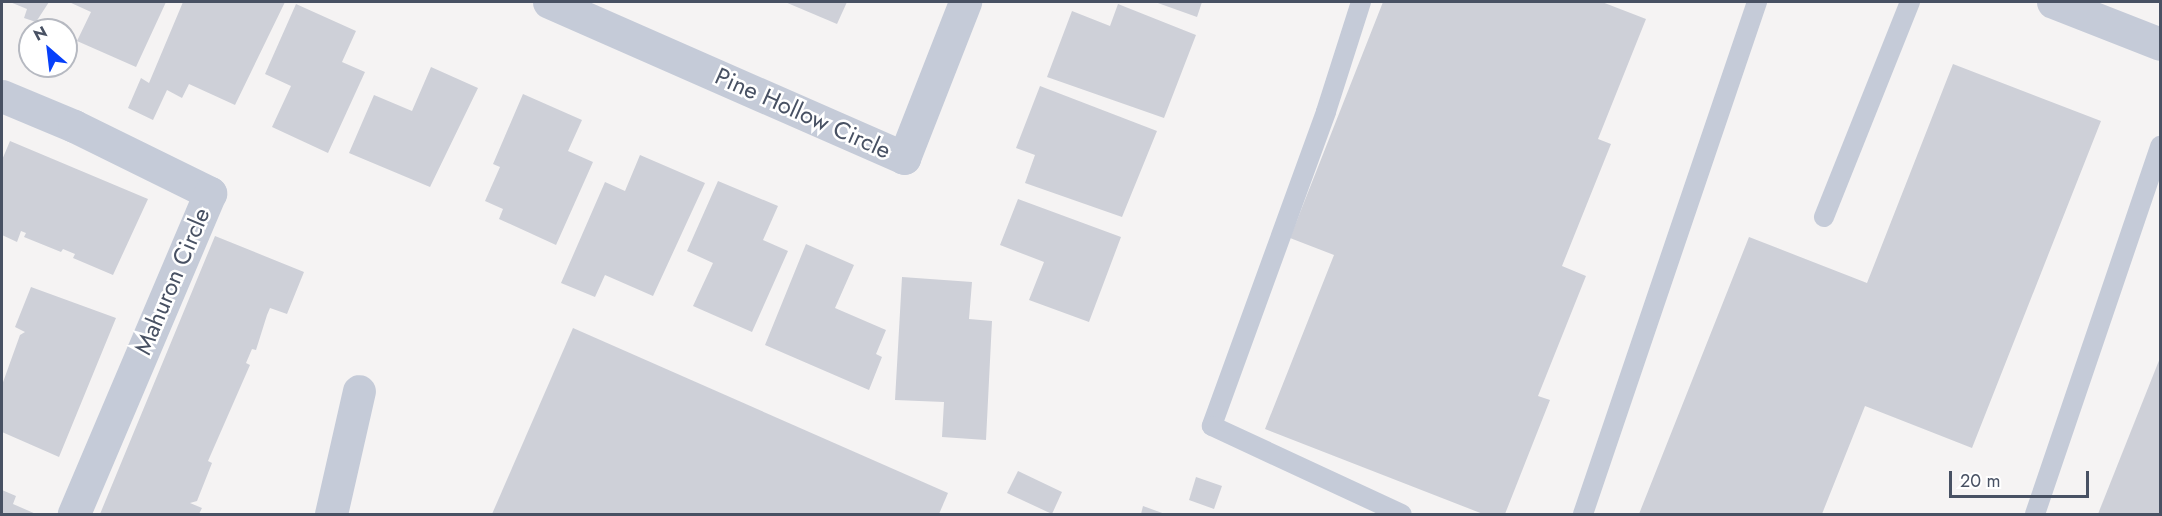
<!DOCTYPE html>
<html>
<head>
<meta charset="utf-8">
<style>
	body { margin:0 }
	#map { position:relative; width:2162px; height:516px; overflow:hidden; background:#f5f3f3; font-family:Jost,sans-serif }
	div>[style] { position:absolute }
	.building>* { inset:0; background:#ced0d8 }
	.service>* { height:20px; margin:-10px; padding:0 10px; transform-origin:10px; border-radius:10px; background:#c5cbd8 }
	.minor>* { height:33px; margin:-16.5px; padding:0 16.5px; transform-origin:16.5px; border-radius:16.5px; background:#c5cbd8 }
	span { translate:-50% -50%; white-space:nowrap; text-align:center; line-height:1.15; -webkit-text-stroke:5px #fff; paint-order:stroke }
	.street-label { font-size:24px; color:#485163 }
	.frame { position:absolute; inset:0; border:3px solid #485163; pointer-events:none }
	.north { position:absolute; left:18px; top:18px; width:60px; height:60px; box-sizing:border-box; background:#fff; border:2px solid #b6b9c1; border-radius:50%; rotate:332deg; font-size:16px; font-weight:700; line-height:24px; text-align:center; color:#485163 }
	.north::after { content:''; display:block; margin:auto; width:21px; height:27px; background:#0740fa; clip-path:polygon(50% 0,100% 100%,50% 72%,0 100%) }
	.scale { position:absolute; left:1949px; top:471px; width:140px; height:27px; box-sizing:border-box; border:3px solid #485163; border-top:0; padding-left:8px; font-size:18px; line-height:21px; white-space:nowrap; color:#485163; -webkit-text-stroke:4px #fff; paint-order:stroke }
</style>
</head>
<body>
<div id="map">
	<div class="building">
		<i style="clip-path:polygon(10px 2px,49px 2px,36px 22px,24px 18px,27px 9px)"></i>
		<i style="clip-path:polygon(69px 2px,166px 2px,136px 67px,77px 41px,91px 12px)"></i>
		<i style="clip-path:polygon(183px 2px,285px 2px,235px 105px,189px 84px,182px 98px,167px 90px,153px 120px,128px 108px,141px 78px,149px 83px)"></i>
		<i style="clip-path:polygon(785px 2px,847px 2px,837px 24px)"></i>
		<i style="clip-path:polygon(1155px 2px,1202px 2px,1197px 17px)"></i>
		<i style="clip-path:polygon(1383px 2px,1602px 2px,1646px 19px,1598px 139px,1611px 144px,1562px 266px,1586px 276px,1538px 396px,1550px 400px,1505px 514px,1483px 514px,1265px 429px,1334px 255px,1290px 238px)"></i>
		<i style="clip-path:polygon(296px 4px,356px 31px,342px 62px,365px 72px,328px 153px,272px 127px,291px 86px,265px 74px)"></i>
		<i style="clip-path:polygon(1118px 4px,1196px 35px,1164px 118px,1047px 77px,1072px 11px,1110px 26px)"></i>
		<i style="clip-path:polygon(1953px 64px,2101px 121px,1972px 448px,1865px 406px,1822px 514px,1639px 514px,1749px 237px,1867px 283px)"></i>
		<i style="clip-path:polygon(431px 67px,478px 88px,430px 187px,349px 153px,374px 95px,412px 111px)"></i>
		<i style="clip-path:polygon(1040px 86px,1157px 131px,1122px 217px,1025px 183px,1035px 155px,1016px 148px)"></i>
		<i style="clip-path:polygon(523px 94px,582px 120px,568px 151px,593px 162px,556px 245px,499px 219px,503px 209px,485px 201px,500px 167px,493px 164px)"></i>
		<i style="clip-path:polygon(10px 141px,148px 199px,113px 275px,73px 258px,75px 254px,63px 249px,61px 252px,24px 237px,26px 233px,21px 231px,17px 242px,2px 235px,2px 160px)"></i>
		<i style="clip-path:polygon(640px 155px,705px 183px,653px 296px,605px 275px,595px 297px,561px 283px,605px 182px,625px 191px)"></i>
		<i style="clip-path:polygon(718px 181px,778px 206px,763px 240px,788px 251px,752px 332px,693px 306px,713px 263px,687px 251px)"></i>
		<i style="clip-path:polygon(1018px 199px,1121px 237px,1089px 322px,1029px 300px,1044px 262px,1000px 245px)"></i>
		<i style="clip-path:polygon(215px 236px,304px 272px,287px 314px,270px 308px,267px 315px,256px 350px,252px 349px,246px 363px,250px 365px,208px 461px,212px 463px,197px 501px,190px 503px,202px 508px,199px 514px,100px 514px)"></i>
		<i style="clip-path:polygon(806px 244px,854px 265px,835px 308px,886px 330px,876px 354px,882px 357px,869px 390px,765px 345px)"></i>
		<i style="clip-path:polygon(902px 277px,972px 282px,969px 319px,992px 321px,986px 440px,942px 437px,944px 402px,895px 400px)"></i>
		<i style="clip-path:polygon(31px 287px,116px 318px,59px 457px,2px 432px,2px 385px,20px 335px,25px 332px,15px 327px)"></i>
		<i style="clip-path:polygon(573px 328px,948px 493px,939px 514px,492px 514px)"></i>
		<i style="clip-path:polygon(2160px 358px,2160px 514px,2098px 514px)"></i>
		<i style="clip-path:polygon(1018px 471px,1062px 492px,1052px 514px,1007px 493px)"></i>
		<i style="clip-path:polygon(1196px 477px,1222px 486px,1214px 509px,1189px 500px)"></i>
		<i style="clip-path:polygon(2px 490px,16px 496px,13px 504px,36px 514px,2px 514px)"></i>
		<i style="clip-path:polygon(1143px 506px,1165px 514px,1141px 514px)"></i>
	</div>
	<div class="service">
		<i style="left:1361px;top:2px;width:115px;rotate:107.7deg"></i>
		<i style="left:1326px;top:112px;width:334px;rotate:110deg"></i>
		<i style="left:1212px;top:426px;width:209px;rotate:24.9deg"></i>
		<i style="left:1824px;top:217px;width:232px;rotate:-68.2deg"></i>
		<i style="left:1583px;top:514px;width:541px;rotate:-71.23deg"></i>
		<i style="left:2035px;top:514px;width:389px;rotate:-71.2deg"></i>
	</div>
	<div class="minor">
		<i style="left:549px;top:2px;width:388px;rotate:23.7deg"></i>
		<i style="left:904px;top:158px;width:168px;rotate:-68.6deg"></i>
		<i style="left:2053px;top:2px;width:115px;rotate:21.4deg"></i>
		<i style="left:2px;top:96px;width:78px;rotate:22.6deg"></i>
		<i style="left:74px;top:126px;width:152px;rotate:26.2deg"></i>
		<i style="left:210px;top:193px;width:349px;rotate:113deg"></i>
		<i style="left:331px;top:514px;width:126px;rotate:-77.2deg"></i>
	</div>
	<div class="street-label">
		<span style="left:803px;top:113px;rotate:24deg">Pine Hollow Circle</span>
		<span style="left:172px;top:281px;rotate:-67deg">Mahuron Circle</span>
	</div>
	<div class="frame"></div>
	<div class="north">N</div>
	<div class="scale">20 m</div>
</div>
</body>
</html>
